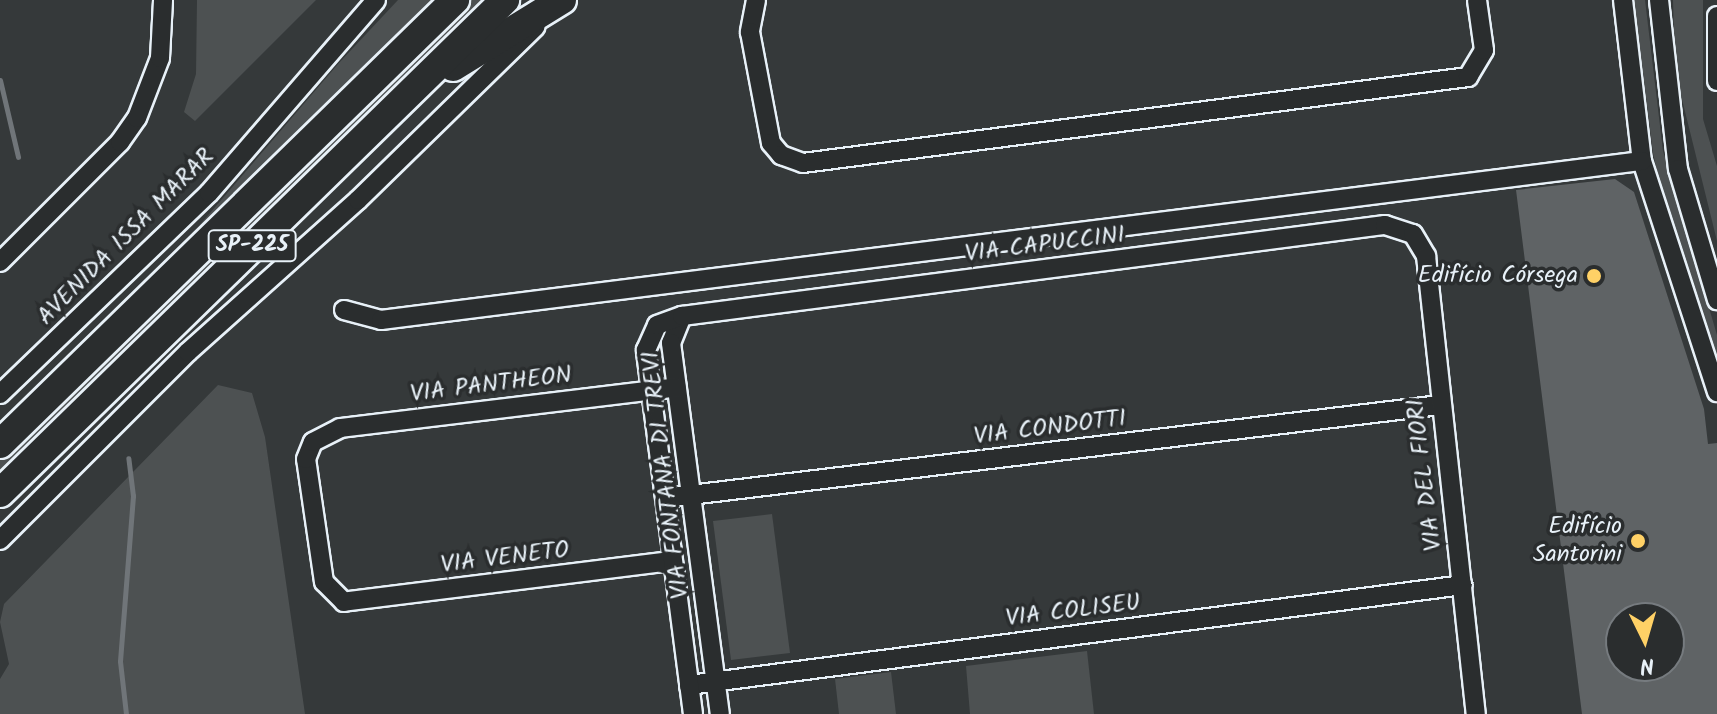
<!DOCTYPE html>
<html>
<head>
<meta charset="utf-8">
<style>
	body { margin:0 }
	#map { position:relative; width:1717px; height:714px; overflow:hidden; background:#35393a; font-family:Kalam,sans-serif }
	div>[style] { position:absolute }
	.green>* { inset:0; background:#4d5152 }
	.stream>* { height:5px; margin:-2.5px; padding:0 2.5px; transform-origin:2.5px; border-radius:2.5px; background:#707579 }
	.building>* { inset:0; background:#5f6365 }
	.roads { filter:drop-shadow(2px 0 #e8f1f8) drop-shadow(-2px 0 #e8f1f8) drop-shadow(0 2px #e8f1f8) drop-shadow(0 -2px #e8f1f8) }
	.minor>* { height:18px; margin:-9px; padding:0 9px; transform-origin:9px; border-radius:9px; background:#2a2d2e }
	.highway>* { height:28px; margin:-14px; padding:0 14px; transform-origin:14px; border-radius:14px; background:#2a2d2e }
	.dots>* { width:22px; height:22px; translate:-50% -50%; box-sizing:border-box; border:4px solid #2a2d2e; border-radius:50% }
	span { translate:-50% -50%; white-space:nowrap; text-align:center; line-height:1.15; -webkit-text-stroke:7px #2a2d2e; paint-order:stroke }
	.shield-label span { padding:2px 6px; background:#2a2d2e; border:2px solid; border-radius:6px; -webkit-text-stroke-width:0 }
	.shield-label { font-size:22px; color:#e8f1f8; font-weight:700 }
	.street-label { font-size:24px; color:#e8f1f8 }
	.poi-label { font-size:24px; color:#e8f1f8 }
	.right { translate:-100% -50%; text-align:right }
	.north { position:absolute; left:1605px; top:602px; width:80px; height:80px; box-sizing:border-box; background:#2a2d2e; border:2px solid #767b7f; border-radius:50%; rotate:175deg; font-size:22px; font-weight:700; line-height:32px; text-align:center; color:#e8f1f8 }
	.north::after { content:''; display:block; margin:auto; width:28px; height:36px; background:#ffd166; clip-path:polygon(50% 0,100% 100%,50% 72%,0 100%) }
</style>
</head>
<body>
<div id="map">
	<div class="green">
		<i style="clip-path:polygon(197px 0,316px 0,195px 121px,184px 112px,196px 74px)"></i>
		<i style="clip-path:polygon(398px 0,434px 0,198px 227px,338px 64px)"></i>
		<i style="clip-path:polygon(468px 0,492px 0,0 480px,0 457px)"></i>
		<i style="clip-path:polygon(1634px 0,1645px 0,1663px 151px,1717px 335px,1717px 364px,1668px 221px,1653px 153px)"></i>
		<i style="clip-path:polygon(1673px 0,1703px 0,1703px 119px,1717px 166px,1717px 241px,1675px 71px)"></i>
		<i style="clip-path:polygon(218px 385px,252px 393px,265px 437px,305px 714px,0 714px,0 679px,9px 664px,0 622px,4px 604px)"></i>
		<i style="clip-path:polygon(772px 514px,790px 653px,731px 660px,713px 521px)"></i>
		<i style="clip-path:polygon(1087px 651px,1094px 714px,970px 714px,966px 666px)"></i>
		<i style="clip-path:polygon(891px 672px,896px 714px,839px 714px,835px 679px)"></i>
	</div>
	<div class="stream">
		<i style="left:0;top:80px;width:79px;rotate:76.8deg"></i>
		<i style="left:126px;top:714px;width:53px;rotate:-96.5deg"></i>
		<i style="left:120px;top:661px;width:166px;rotate:-85.5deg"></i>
		<i style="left:133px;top:496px;width:38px;rotate:-97deg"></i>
	</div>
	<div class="building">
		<i style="clip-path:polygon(evenodd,1615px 179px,1634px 192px,1704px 409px,1708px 444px,1717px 443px,1717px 714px,1582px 714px,1516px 190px,1615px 179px,1621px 618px,1669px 618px,1669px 666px,1621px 666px,1621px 618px)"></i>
	</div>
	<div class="roads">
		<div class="minor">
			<i style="left:756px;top:0;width:33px;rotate:101deg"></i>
			<i style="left:750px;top:32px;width:113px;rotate:79.3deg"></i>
			<i style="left:771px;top:143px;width:16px;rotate:50deg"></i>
			<i style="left:781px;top:155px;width:23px;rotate:20deg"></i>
			<i style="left:803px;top:163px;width:671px;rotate:-7.37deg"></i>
			<i style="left:1468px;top:77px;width:31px;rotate:-59deg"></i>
			<i style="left:1484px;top:50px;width:50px;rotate:-98deg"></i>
			<i style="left:1623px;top:0;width:162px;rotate:83.3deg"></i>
			<i style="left:1642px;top:161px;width:243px;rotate:72deg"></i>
			<i style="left:1659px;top:0;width:170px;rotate:83.6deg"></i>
			<i style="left:1678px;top:169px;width:137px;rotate:73.4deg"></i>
			<i style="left:1717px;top:16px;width:65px;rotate:90deg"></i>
			<i style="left:0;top:262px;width:170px;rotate:-45deg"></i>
			<i style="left:120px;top:142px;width:29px;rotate:-55deg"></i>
			<i style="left:137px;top:118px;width:64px;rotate:-69deg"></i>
			<i style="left:160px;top:58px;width:58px;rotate:-87deg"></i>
			<i style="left:344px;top:310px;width:38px;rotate:15deg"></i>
			<i style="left:381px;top:320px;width:1271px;rotate:-7.19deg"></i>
			<i style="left:682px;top:316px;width:29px;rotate:112deg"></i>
			<i style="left:671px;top:343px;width:374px;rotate:82.5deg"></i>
			<i style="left:0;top:394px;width:290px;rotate:-43.9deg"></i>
			<i style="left:209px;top:193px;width:255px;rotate:-49.1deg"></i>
			<i style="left:665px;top:498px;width:781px;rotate:-6.84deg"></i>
			<i style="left:0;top:540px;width:266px;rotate:-45deg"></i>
			<i style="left:188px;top:352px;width:228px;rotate:-41.8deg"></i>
			<i style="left:358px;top:200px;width:248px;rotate:-44.3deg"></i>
			<i style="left:671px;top:561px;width:330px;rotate:172.9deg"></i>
			<i style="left:344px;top:602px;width:28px;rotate:-135deg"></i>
			<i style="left:324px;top:582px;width:124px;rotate:-98.3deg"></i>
			<i style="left:306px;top:459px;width:18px;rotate:-68deg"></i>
			<i style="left:313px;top:442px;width:30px;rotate:-27deg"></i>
			<i style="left:340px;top:428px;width:339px;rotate:-6.9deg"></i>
			<i style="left:689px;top:685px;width:780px;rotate:-7.36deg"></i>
			<i style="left:693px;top:714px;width:367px;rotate:-97.4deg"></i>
			<i style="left:646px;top:350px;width:27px;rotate:-66deg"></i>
			<i style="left:657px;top:325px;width:27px;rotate:-20deg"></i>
			<i style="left:682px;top:316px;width:709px;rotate:-7.38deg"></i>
			<i style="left:1385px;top:225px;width:29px;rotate:18deg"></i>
			<i style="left:1413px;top:234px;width:26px;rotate:59deg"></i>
			<i style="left:1426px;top:256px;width:461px;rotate:83.8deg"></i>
		</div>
		<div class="highway">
			<i style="left:453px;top:67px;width:128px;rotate:-31.6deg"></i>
			<i style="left:0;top:444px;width:636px;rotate:-44.3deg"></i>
			<i style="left:0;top:493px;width:706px;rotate:-44.31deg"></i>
		</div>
	</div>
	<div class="dots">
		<i style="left:1594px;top:276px;background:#ffd166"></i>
		<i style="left:1638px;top:541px;background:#ffd166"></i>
	</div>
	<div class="shield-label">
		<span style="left:252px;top:246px">SP-225</span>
	</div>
	<div class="street-label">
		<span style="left:126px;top:237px;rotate:-45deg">AVENIDA ISSA MARAR</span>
		<span style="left:1045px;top:245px;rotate:-7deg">VIA CAPUCCINI</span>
		<span style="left:491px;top:385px;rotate:-7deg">VIA PANTHEON</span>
		<span style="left:1050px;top:428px;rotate:-7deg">VIA CONDOTTI</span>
		<span style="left:666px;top:475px;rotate:-97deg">VIA FONTANA DI TREVI</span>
		<span style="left:1425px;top:475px;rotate:-97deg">VIA DEL FIORI</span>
		<span style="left:505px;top:558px;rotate:-7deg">VIA VENETO</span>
		<span style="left:1073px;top:611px;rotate:-7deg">VIA COLISEU</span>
	</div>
	<div class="poi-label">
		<span class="right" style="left:1578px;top:276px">Edifício Córsega</span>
		<span class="right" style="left:1622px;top:541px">Edifício<br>Santorini</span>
	</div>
	<div class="north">N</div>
</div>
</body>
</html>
